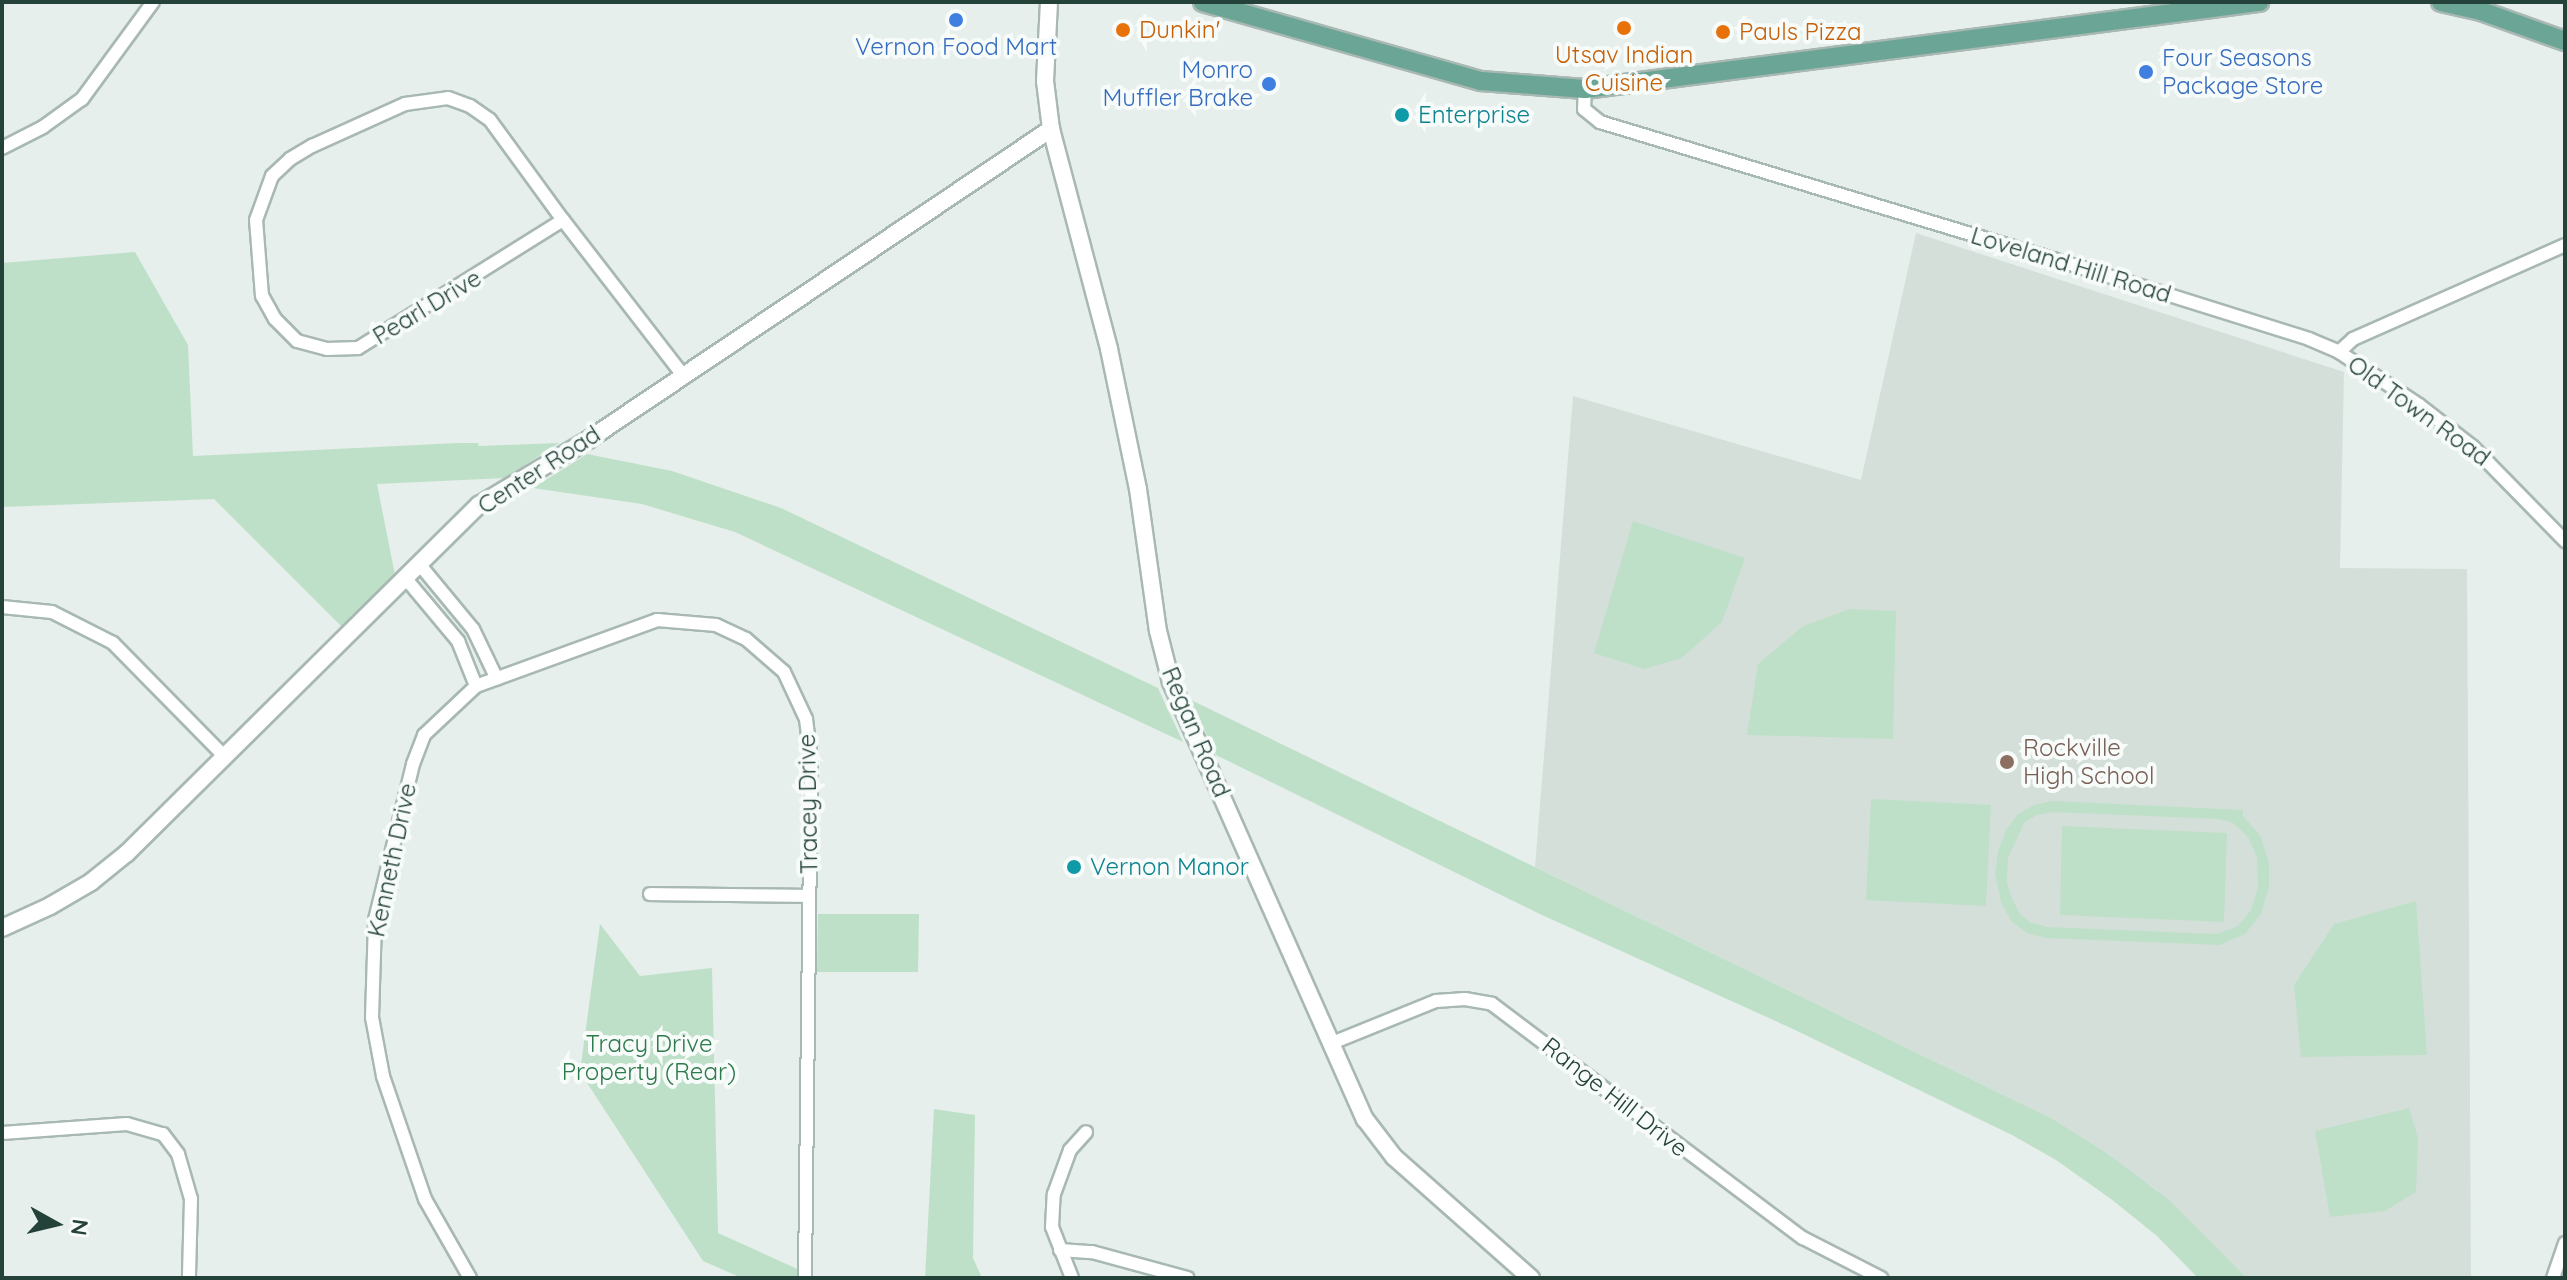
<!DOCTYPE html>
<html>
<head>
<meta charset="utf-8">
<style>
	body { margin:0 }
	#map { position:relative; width:2567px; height:1280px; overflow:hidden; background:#e6efeb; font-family:Quicksand,sans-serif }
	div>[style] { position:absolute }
	.built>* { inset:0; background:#d4dfda }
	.green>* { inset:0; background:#bfe0c8 }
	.roads { filter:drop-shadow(2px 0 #a8b8b2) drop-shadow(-2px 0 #a8b8b2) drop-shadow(0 2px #a8b8b2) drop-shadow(0 -2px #a8b8b2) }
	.street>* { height:12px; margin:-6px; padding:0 6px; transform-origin:6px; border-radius:6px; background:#fff }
	.secondary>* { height:16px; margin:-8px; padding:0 8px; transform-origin:8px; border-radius:8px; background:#fff }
	.primary>* { height:18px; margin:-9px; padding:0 9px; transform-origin:9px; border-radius:9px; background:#6aa596 }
	.dots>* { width:22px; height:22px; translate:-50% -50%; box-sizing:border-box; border:4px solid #f7fbf9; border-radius:50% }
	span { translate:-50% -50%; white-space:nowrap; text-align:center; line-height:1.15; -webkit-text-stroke:8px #f7fbf9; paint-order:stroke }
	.food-label { font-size:24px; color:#c56008 }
	.left { translate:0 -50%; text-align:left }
	.shop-label { font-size:24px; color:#366cbe }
	.right { translate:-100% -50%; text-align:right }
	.culture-label { font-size:24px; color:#0d838f }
	.street-label { font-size:24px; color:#24423a }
	.education-label { font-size:24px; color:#785e54 }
	.park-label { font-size:24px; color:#2d7a4b }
	.frame { position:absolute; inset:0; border:4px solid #24423a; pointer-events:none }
	.north { position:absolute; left:16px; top:1184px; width:80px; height:80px; -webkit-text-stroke:6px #f7fbf9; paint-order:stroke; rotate:98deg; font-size:22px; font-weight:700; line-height:32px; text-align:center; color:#24423a }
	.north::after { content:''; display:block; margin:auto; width:28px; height:36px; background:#24423a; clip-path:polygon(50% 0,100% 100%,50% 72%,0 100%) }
</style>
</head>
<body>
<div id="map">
	<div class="built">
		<i style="clip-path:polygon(1916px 233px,2344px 372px,2340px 568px,2467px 569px,2471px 1278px,2247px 1278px,2157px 1190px,2051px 1118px,1535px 867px,1573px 396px,1861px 480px)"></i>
	</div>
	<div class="green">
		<i style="clip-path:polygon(135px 252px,188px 345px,193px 456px,458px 443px,478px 443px,479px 446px,559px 443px,505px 478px,377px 484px,395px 575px,342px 627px,214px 499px,2px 507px,2px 263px)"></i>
		<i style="clip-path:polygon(587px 454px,672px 471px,781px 508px,1158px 688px,1183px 742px,735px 532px,642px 504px,533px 488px)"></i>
		<i style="clip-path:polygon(1633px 521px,1745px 558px,1722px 622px,1682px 658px,1644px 669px,1594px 653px)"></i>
		<i style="clip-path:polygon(1850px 609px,1896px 611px,1893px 739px,1747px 735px,1758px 664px,1803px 626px)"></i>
		<i style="clip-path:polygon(1191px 700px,2051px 1118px,2105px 1152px,2167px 1198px,2247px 1278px,2198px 1278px,2157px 1236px,2111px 1199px,2056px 1160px,2012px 1135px,1793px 1029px,1542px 915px,1216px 755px)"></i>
		<i style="clip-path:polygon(1871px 799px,1991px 805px,1986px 906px,1866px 900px)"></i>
		<i style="clip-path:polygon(evenodd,2053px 801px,2243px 810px,2243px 816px,2260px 835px,2269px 863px,2269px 886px,2261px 914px,2245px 934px,2219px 945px,2046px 938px,2027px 933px,2011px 921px,2001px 902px,1995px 874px,1998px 851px,2006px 830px,2018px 814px,2034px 805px,2053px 801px,2053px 812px,2218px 819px,2233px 823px,2248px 837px,2257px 857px,2258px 887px,2251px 910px,2238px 926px,2217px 934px,2047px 927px,2030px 922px,2020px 914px,2012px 899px,2007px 882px,2008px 858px,2024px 823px,2037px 815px,2053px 812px)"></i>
		<i style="clip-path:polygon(2062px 826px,2227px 833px,2224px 922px,2060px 915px)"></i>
		<i style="clip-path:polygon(2416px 901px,2427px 1055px,2301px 1057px,2294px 985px,2334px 924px)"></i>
		<i style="clip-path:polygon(818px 914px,919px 914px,918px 972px,817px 972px)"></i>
		<i style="clip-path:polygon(600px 924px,640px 976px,712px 968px,718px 1233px,804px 1272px,804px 1278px,742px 1278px,703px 1261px,580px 1072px)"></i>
		<i style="clip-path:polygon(2409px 1108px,2418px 1138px,2416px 1192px,2385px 1211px,2330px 1217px,2315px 1131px)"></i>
		<i style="clip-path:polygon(934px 1109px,975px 1115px,973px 1258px,982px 1278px,925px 1278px)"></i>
	</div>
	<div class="roads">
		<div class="street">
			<i style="left:1585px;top:89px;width:20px;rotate:93deg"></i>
			<i style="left:1584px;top:109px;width:21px;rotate:39deg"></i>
			<i style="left:1600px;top:122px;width:505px;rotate:16.82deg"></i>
			<i style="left:2083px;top:268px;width:237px;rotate:17.4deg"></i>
			<i style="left:2309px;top:339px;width:33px;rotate:23deg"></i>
			<i style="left:2339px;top:352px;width:96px;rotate:33.5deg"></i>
			<i style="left:2419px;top:405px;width:68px;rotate:37.9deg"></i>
			<i style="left:2473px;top:447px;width:132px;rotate:45.6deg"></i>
			<i style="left:448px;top:98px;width:23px;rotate:20deg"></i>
			<i style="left:470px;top:106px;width:24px;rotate:35deg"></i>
			<i style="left:490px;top:120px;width:124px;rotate:53.9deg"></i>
			<i style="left:563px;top:220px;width:242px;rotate:148deg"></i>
			<i style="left:358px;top:348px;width:31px;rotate:178deg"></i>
			<i style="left:327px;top:349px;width:31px;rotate:-165deg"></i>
			<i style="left:297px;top:341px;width:31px;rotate:-135deg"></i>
			<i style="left:275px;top:319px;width:26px;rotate:-119deg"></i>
			<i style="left:262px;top:296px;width:76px;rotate:-94.5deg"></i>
			<i style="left:256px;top:220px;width:47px;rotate:-70deg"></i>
			<i style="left:272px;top:176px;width:25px;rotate:-43deg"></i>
			<i style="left:290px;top:159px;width:26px;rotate:-31deg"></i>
			<i style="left:312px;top:146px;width:102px;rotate:-24.3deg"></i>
			<i style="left:405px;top:104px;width:43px;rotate:-7.9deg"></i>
			<i style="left:2px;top:148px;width:46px;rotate:-27.1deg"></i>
			<i style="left:43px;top:127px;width:48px;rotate:-35.7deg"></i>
			<i style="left:82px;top:99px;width:120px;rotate:-53.8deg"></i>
			<i style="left:563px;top:220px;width:195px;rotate:52.3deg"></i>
			<i style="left:2339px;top:352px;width:19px;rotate:-43deg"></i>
			<i style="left:2353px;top:339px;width:232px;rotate:-23.9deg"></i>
			<i style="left:420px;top:565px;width:83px;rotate:50.4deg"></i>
			<i style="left:473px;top:629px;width:55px;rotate:64.4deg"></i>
			<i style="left:407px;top:580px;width:80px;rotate:50.1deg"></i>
			<i style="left:458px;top:641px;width:48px;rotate:68.2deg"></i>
			<i style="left:2px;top:607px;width:50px;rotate:5.7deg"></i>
			<i style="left:52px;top:612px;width:68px;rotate:26.9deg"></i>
			<i style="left:113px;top:643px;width:160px;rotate:45.5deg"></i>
			<i style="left:650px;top:894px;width:159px;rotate:0.7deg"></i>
			<i style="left:1332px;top:1043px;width:112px;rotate:-22deg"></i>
			<i style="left:1436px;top:1001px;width:29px;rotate:-4deg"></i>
			<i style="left:1465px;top:999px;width:27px;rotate:10deg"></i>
			<i style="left:1492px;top:1004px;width:389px;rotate:37deg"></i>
			<i style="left:1803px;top:1238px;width:88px;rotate:27.1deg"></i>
			<i style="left:2px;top:1133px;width:125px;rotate:-4.1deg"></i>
			<i style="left:127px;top:1124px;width:37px;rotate:16deg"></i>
			<i style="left:163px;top:1134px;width:25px;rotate:53deg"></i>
			<i style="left:178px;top:1154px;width:47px;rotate:73.9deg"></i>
			<i style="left:191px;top:1199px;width:79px;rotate:91.5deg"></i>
			<i style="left:1060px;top:1250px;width:32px;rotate:4deg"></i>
			<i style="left:1092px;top:1252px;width:99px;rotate:15.2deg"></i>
			<i style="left:470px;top:1278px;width:91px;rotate:-119.7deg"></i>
			<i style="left:425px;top:1199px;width:130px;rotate:-108.9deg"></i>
			<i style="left:383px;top:1076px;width:60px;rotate:-100.6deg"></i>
			<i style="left:372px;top:1017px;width:97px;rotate:-88.2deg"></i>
			<i style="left:375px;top:920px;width:161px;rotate:-76.3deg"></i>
			<i style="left:413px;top:764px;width:31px;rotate:-69deg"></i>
			<i style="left:424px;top:735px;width:71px;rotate:-43.3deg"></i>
			<i style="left:476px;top:686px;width:193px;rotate:-20deg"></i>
			<i style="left:657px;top:620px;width:59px;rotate:4.8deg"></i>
			<i style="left:716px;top:625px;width:33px;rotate:25deg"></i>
			<i style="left:746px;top:639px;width:50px;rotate:41deg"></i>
			<i style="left:784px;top:672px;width:52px;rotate:64.9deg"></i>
			<i style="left:806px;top:719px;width:38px;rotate:83deg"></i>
			<i style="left:811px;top:757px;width:521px;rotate:90.66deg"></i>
			<i style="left:1072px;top:1278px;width:55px;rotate:-111.4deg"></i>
			<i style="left:1052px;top:1227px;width:33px;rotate:-87deg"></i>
			<i style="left:1054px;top:1194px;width:47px;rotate:-70deg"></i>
			<i style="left:1070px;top:1150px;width:24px;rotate:-48deg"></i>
			<i style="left:2553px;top:1278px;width:37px;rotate:-71deg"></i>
		</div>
		<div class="secondary">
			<i style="left:1049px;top:2px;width:79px;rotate:92.9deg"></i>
			<i style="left:1045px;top:81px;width:48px;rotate:82.9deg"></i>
			<i style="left:1051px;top:129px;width:228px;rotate:75.2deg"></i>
			<i style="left:1109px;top:349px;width:143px;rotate:78.3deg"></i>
			<i style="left:1138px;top:489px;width:143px;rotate:82deg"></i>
			<i style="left:1158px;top:631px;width:53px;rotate:75.7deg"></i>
			<i style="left:1171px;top:682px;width:478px;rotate:66.1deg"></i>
			<i style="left:1365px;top:1119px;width:48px;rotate:52.7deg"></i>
			<i style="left:1394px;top:1157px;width:183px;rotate:41.5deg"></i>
			<i style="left:2px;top:928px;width:53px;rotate:-24.6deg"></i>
			<i style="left:50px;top:906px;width:48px;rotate:-30.3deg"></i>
			<i style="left:91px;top:882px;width:46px;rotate:-38.9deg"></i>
			<i style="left:127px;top:853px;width:495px;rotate:-44.7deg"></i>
			<i style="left:479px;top:505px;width:127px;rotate:-30.8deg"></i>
			<i style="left:588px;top:440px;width:558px;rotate:-33.89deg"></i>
		</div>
		<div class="primary">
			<i style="left:1203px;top:2px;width:289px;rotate:15.9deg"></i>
			<i style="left:1481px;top:81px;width:104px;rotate:4.4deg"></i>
			<i style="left:1585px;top:89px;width:680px;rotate:-7.36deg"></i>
			<i style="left:2441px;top:2px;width:41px;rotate:12.7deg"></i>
			<i style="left:2481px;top:11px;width:89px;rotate:19.7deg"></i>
		</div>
	</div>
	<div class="dots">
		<i style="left:956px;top:20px;background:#3f7fe0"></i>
		<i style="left:1624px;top:28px;background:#e8710a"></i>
		<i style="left:1123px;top:30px;background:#e8710a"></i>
		<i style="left:1723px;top:32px;background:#e8710a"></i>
		<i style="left:2146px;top:72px;background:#3f7fe0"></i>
		<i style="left:1269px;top:84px;background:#3f7fe0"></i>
		<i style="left:1402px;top:115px;background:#0f9aa8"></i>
		<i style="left:2007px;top:762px;background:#8d6e63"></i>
		<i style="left:1074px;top:867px;background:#0f9aa8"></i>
	</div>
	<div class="food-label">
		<span class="left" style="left:1139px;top:30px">Dunkin'</span>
		<span class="left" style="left:1739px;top:32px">Pauls Pizza</span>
		<span style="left:1624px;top:69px">Utsav Indian<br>Cuisine</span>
	</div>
	<div class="shop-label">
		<span style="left:956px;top:47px">Vernon Food Mart</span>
		<span class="left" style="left:2162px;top:72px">Four Seasons<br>Package Store</span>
		<span class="right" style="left:1253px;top:84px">Monro<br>Muffler Brake</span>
	</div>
	<div class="culture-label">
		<span class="left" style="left:1418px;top:115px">Enterprise</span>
		<span class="left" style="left:1090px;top:867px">Vernon Manor</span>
	</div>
	<div class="street-label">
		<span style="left:2071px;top:265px;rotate:17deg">Loveland Hill Road</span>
		<span style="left:427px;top:307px;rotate:-31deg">Pearl Drive</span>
		<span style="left:2419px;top:411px;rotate:36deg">Old Town Road</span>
		<span style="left:539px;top:470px;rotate:-33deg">Center Road</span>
		<span style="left:1196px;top:732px;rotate:67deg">Regan Road</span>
		<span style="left:808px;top:804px;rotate:-91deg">Tracey Drive</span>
		<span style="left:392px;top:860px;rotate:-78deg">Kenneth Drive</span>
		<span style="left:1615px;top:1097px;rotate:38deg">Range Hill Drive</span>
	</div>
	<div class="education-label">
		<span class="left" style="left:2023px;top:762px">Rockville<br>High School</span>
	</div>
	<div class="park-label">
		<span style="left:649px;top:1058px">Tracy Drive<br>Property (Rear)</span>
	</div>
	<div class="frame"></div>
	<div class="north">N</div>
</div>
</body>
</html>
